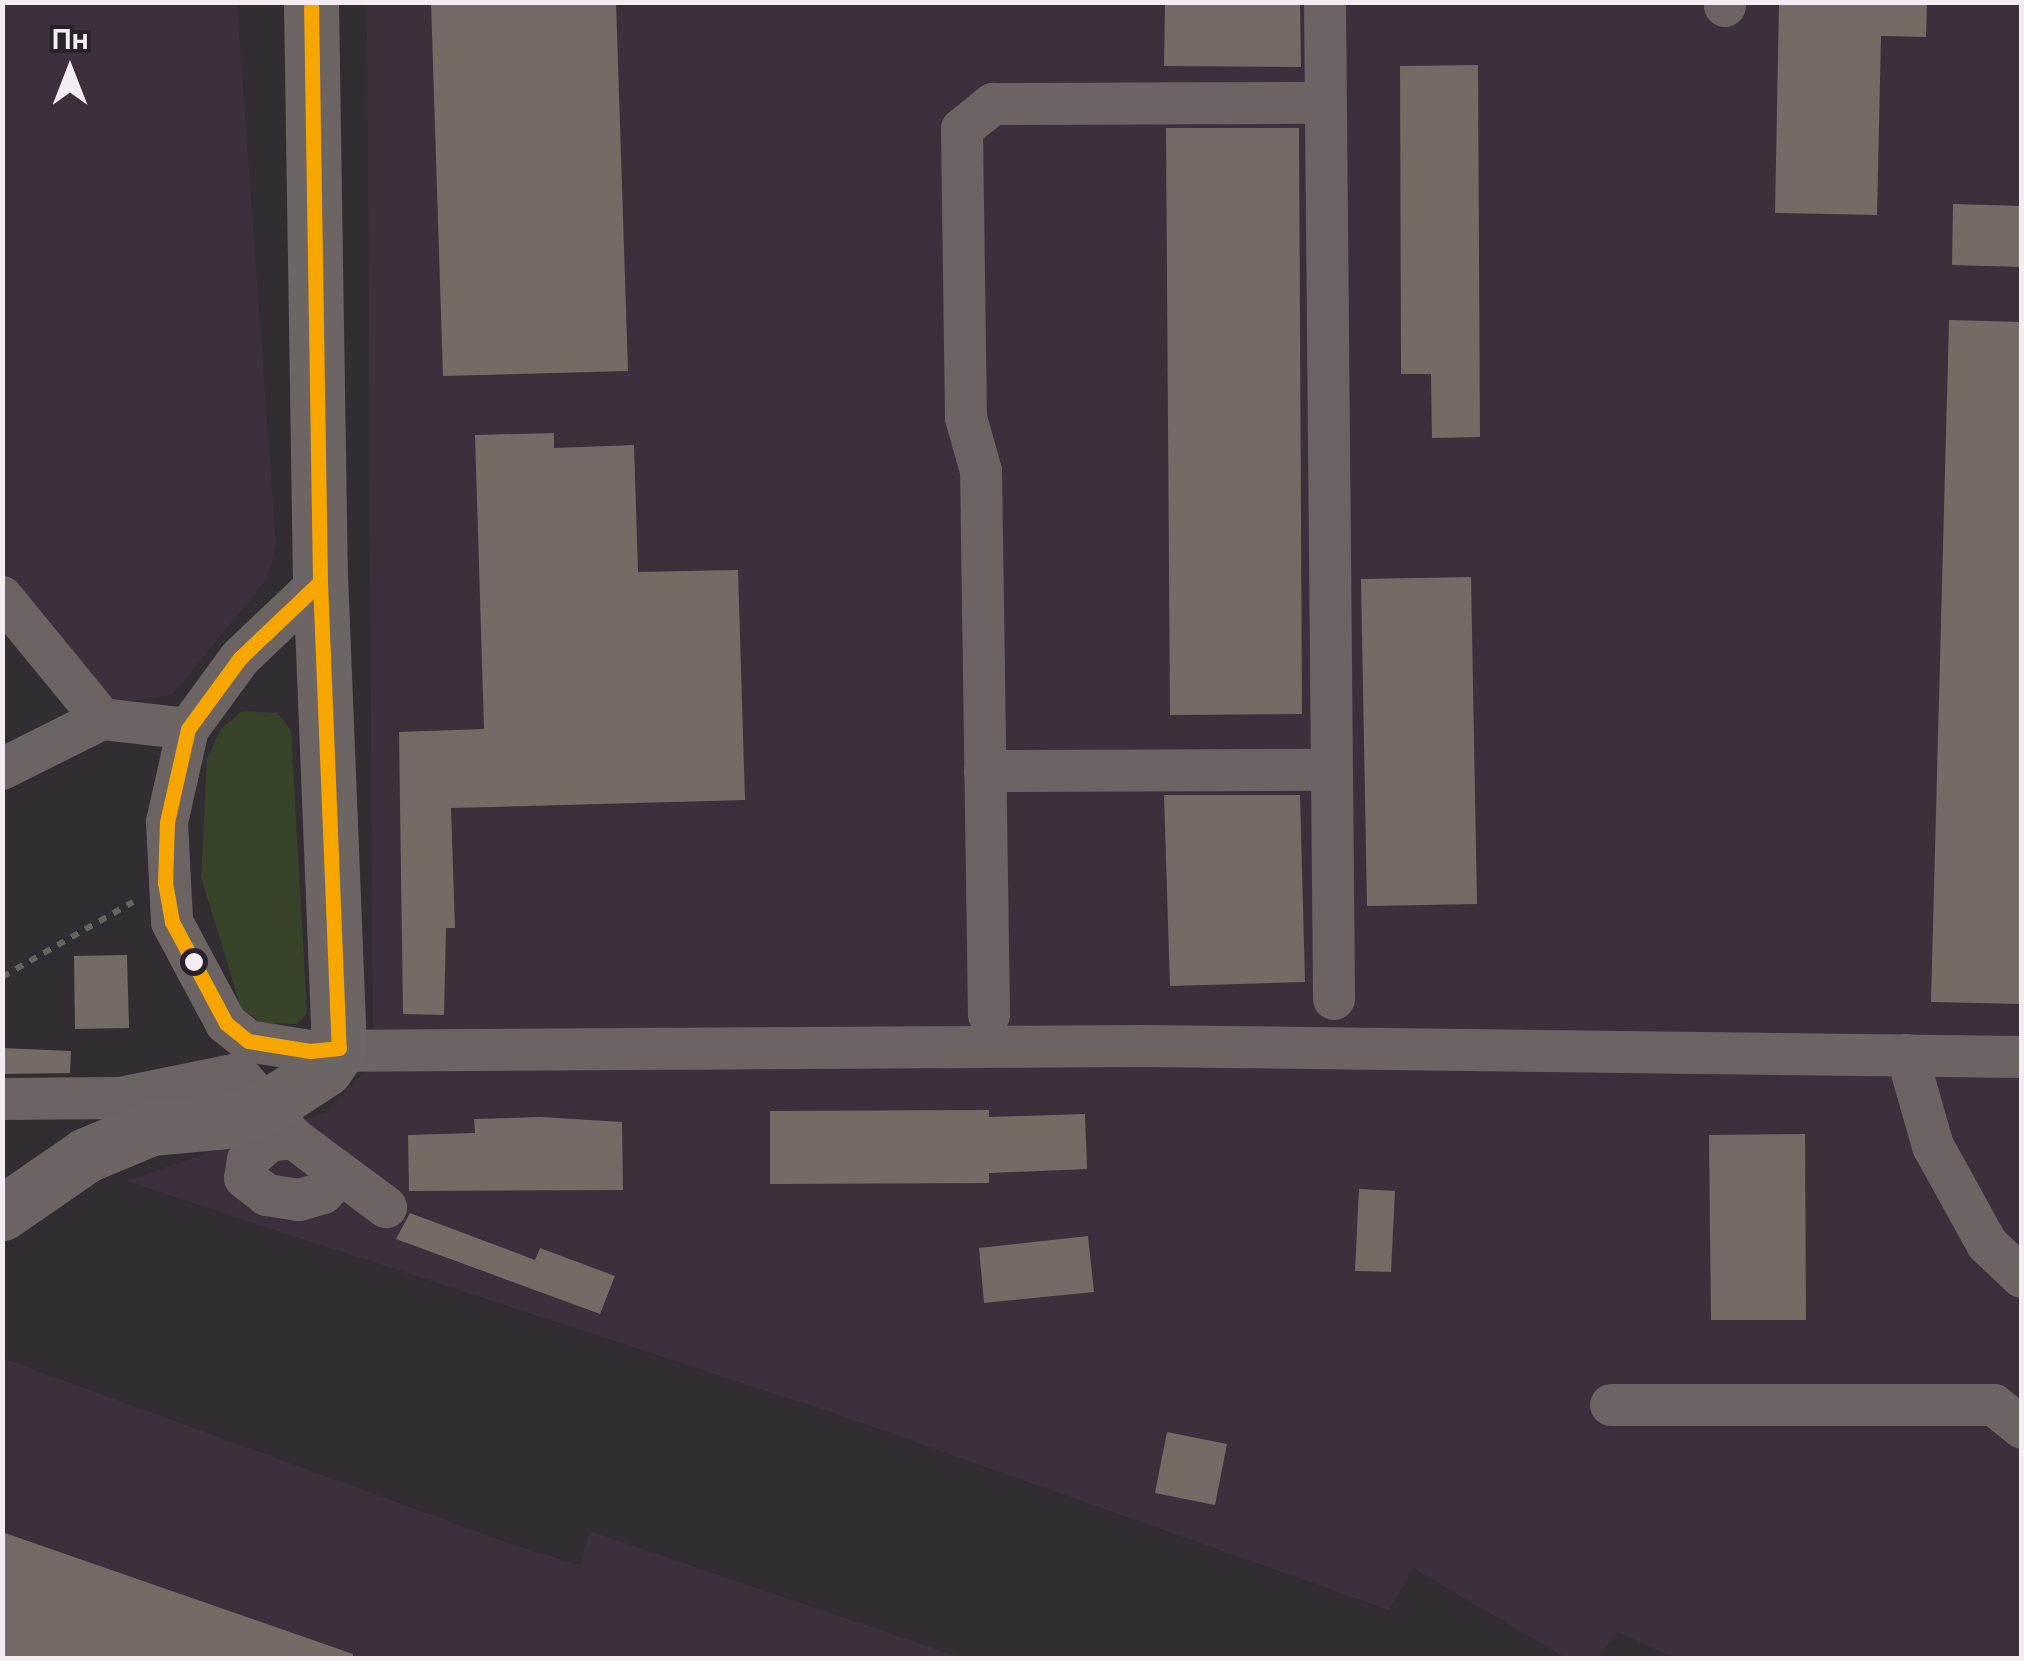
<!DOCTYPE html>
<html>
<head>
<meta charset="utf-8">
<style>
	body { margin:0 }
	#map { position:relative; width:2024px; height:1661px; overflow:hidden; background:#322d33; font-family:Raleway,sans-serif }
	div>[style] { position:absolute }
	.built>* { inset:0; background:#3c303d }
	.green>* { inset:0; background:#37442a }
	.building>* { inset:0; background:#746b64 }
	.path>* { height:6px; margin-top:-3px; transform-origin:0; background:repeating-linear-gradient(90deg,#686363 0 8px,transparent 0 16px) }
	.minor>* { height:42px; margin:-21px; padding:0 21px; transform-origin:21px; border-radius:21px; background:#6b6463 }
	.major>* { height:55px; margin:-27.5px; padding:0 27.5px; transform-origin:27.5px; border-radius:27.5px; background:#6d6464 }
	.bus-1>* { height:15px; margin:-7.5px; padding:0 7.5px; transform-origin:7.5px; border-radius:7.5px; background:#f7a600 }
	.dots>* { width:28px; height:28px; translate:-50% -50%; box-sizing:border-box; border:5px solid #2a222b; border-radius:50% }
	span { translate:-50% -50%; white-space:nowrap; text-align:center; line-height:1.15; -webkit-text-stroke:10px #2a222b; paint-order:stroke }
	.frame { position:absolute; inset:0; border:5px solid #f3edf3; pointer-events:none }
	.north { position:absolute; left:20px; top:20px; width:100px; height:100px; -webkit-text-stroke:8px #2a222b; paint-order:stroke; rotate:0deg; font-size:28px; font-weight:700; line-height:40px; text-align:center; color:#f3edf3 }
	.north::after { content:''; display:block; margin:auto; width:35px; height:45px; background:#f3edf3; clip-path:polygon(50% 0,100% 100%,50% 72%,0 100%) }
</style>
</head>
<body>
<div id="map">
	<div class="built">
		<i style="clip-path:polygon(2px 3px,237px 3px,276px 546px,267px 579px,172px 695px,104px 705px,3px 579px)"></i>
		<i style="clip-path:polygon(367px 3px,2021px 3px,2021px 1658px,1674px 1658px,1618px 1632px,1597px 1658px,1566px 1658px,1413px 1568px,1389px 1610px,828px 1411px,126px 1181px,326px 1112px,373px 1063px)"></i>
		<i style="clip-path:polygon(2px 1358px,511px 1544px,580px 1565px,590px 1531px,962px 1658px,3px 1658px)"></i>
	</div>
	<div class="green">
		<i style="clip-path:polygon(242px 711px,278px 713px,291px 731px,307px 1013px,297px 1024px,262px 1023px,241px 1008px,201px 877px,207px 759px,221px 729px)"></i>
	</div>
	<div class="building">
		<i style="clip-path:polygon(431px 2px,616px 2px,628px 371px,443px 376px)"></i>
		<i style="clip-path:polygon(1165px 2px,1300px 2px,1301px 67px,1164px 66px)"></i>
		<i style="clip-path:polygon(1779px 2px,1927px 2px,1926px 37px,1881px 36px,1877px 215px,1775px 213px)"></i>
		<i style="clip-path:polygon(1478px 65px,1480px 437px,1432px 438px,1431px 374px,1401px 374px,1400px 66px)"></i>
		<i style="clip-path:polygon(1166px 128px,1299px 128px,1302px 714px,1170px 715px)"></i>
		<i style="clip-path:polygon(1953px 204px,2022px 206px,2022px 267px,1952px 265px)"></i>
		<i style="clip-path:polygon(1949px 320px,2022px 322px,2022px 1004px,1931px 1002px)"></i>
		<i style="clip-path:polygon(554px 433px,554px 448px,634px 445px,638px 572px,738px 570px,745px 800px,451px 808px,455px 928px,446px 928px,444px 1015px,403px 1014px,399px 732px,484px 729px,475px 435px)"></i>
		<i style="clip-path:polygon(1471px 577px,1477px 904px,1367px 906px,1361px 579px)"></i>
		<i style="clip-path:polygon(1164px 795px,1300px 795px,1305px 982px,1170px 986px)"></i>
		<i style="clip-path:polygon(127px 955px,129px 1028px,75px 1029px,74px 956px)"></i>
		<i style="clip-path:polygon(2px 1048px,71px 1051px,70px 1073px,2px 1074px)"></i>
		<i style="clip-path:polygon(989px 1110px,989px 1117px,1085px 1114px,1087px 1169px,989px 1173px,989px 1183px,770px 1184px,770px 1111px)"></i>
		<i style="clip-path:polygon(540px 1117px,622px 1122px,623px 1190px,409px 1191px,408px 1135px,475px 1133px,474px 1119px)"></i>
		<i style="clip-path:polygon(1805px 1134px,1806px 1320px,1711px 1320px,1709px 1135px)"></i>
		<i style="clip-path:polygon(1359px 1189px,1395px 1191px,1391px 1272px,1355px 1271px)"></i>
		<i style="clip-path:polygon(410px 1213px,535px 1260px,540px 1248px,615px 1276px,600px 1314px,396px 1239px)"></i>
		<i style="clip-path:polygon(1088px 1236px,1094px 1292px,984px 1303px,979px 1248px)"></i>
		<i style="clip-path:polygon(1167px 1432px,1227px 1444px,1215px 1505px,1155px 1493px)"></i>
		<i style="clip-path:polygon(2px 1532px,353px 1654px,353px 1658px,2px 1658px)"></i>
	</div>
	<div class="path">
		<i style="left:2px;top:977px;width:151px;rotate:-29.8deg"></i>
	</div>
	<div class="minor">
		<i style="left:1325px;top:2px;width:997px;rotate:89.48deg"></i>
		<i style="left:1725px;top:6px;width:4px;rotate:-90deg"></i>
		<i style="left:320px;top:582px;width:110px;rotate:136.5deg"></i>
		<i style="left:240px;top:658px;width:88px;rotate:126.2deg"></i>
		<i style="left:188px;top:729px;width:95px;rotate:102.7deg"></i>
		<i style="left:167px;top:822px;width:100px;rotate:87.1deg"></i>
		<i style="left:172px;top:922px;width:115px;rotate:61.9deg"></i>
		<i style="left:226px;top:1023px;width:28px;rotate:39deg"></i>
		<i style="left:248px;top:1041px;width:63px;rotate:9.2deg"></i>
		<i style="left:310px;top:1051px;width:833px;rotate:-0.34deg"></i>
		<i style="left:1143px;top:1046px;width:879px;rotate:0.72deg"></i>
		<i style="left:2px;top:597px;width:158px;rotate:50.7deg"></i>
		<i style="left:102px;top:719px;width:87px;rotate:6.6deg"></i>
		<i style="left:2px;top:769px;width:112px;rotate:-26.6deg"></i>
		<i style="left:985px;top:771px;width:343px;rotate:-0.2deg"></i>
		<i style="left:989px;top:1015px;width:544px;rotate:-90.84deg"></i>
		<i style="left:981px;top:471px;width:55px;rotate:-105.8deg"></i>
		<i style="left:966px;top:418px;width:289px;rotate:-90.8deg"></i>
		<i style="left:962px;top:129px;width:40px;rotate:-39deg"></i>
		<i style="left:993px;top:104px;width:332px;rotate:-0.2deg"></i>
		<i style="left:1907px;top:1055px;width:95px;rotate:74.1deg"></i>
		<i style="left:1933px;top:1146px;width:112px;rotate:61.1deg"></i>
		<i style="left:1987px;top:1244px;width:48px;rotate:43.3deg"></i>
		<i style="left:2px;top:1099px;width:118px;rotate:-0.5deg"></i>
		<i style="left:120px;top:1098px;width:120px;rotate:-11.5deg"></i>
		<i style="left:238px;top:1074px;width:84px;rotate:49.3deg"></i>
		<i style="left:293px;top:1138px;width:116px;rotate:36.6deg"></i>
		<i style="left:293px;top:1138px;width:24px;rotate:173deg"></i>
		<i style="left:269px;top:1141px;width:28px;rotate:138deg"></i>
		<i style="left:248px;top:1160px;width:18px;rotate:99deg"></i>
		<i style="left:245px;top:1178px;width:28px;rotate:38deg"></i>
		<i style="left:267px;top:1195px;width:32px;rotate:9deg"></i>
		<i style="left:299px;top:1200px;width:25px;rotate:-16deg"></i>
		<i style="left:323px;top:1193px;width:24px;rotate:-48deg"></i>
		<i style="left:1611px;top:1405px;width:383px"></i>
		<i style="left:1994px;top:1405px;width:36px;rotate:39deg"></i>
	</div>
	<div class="major">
		<i style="left:2px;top:1213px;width:102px;rotate:-34.6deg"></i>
		<i style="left:86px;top:1155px;width:70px;rotate:-22.6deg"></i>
		<i style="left:151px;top:1128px;width:79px;rotate:-5.1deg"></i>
		<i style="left:230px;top:1121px;width:43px;rotate:-21.8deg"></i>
		<i style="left:270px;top:1105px;width:66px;rotate:-33.2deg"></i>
		<i style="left:325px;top:1069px;width:25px;rotate:-56deg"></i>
		<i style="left:339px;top:1048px;width:466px;rotate:-92.3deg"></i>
		<i style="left:320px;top:582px;width:580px;rotate:-90.89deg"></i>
	</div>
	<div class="bus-1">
		<i style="left:311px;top:2px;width:580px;rotate:89.11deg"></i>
		<i style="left:320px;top:582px;width:466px;rotate:87.7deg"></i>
		<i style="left:339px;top:1048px;width:29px;rotate:174deg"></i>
		<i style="left:310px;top:1051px;width:63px;rotate:-170.8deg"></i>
		<i style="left:248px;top:1041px;width:28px;rotate:-141deg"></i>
		<i style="left:226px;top:1023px;width:115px;rotate:-118.1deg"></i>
		<i style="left:172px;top:922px;width:40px;rotate:-100deg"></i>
		<i style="left:165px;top:883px;width:61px;rotate:-88.1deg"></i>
		<i style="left:167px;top:822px;width:95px;rotate:-77.3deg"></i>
		<i style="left:188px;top:729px;width:88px;rotate:-53.8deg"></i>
		<i style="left:240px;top:658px;width:110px;rotate:-43.5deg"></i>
	</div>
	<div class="dots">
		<i style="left:194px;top:962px;background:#f3edf3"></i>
	</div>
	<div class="frame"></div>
	<div class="north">Пн</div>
</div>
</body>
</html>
